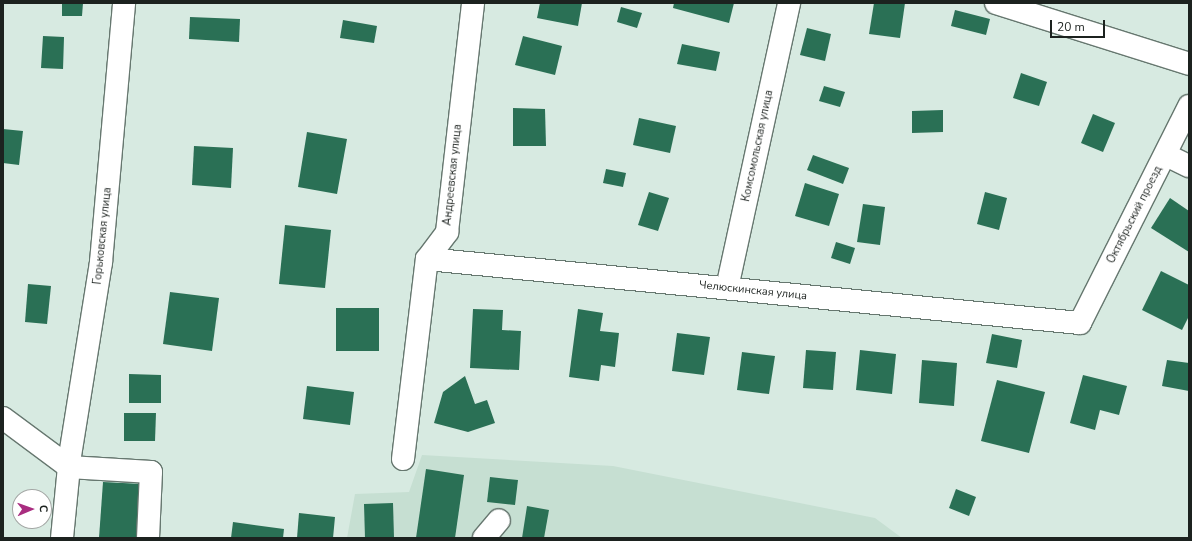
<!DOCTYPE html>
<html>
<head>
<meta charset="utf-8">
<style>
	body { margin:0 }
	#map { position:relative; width:1192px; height:541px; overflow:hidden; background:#d7eae1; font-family:"Nunito Sans",sans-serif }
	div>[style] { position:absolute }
	.built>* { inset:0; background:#c6dfd2 }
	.building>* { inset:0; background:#2a7055 }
	.roads { filter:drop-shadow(1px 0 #66776f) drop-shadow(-1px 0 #66776f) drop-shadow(0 1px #66776f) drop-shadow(0 -1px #66776f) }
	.minor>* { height:22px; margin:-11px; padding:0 11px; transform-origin:11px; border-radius:11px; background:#fff }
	span { translate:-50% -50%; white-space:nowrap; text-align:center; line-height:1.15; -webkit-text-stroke:4px #fff; paint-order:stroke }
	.street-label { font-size:11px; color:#1c221f }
	.frame { position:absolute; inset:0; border:4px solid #1c221f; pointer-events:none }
	.north { position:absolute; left:12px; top:489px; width:40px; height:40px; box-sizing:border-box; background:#fff; border:1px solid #a4a7a5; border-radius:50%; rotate:88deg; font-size:11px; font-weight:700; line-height:16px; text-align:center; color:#1c221f }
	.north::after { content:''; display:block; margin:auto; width:14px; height:18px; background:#a92d80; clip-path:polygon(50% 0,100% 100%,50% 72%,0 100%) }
	.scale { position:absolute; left:1050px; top:20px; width:55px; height:18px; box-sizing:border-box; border:2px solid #1c221f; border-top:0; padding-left:5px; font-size:12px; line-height:14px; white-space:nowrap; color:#1c221f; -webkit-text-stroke:3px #fff; paint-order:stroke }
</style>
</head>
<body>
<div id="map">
	<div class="built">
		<i style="clip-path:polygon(422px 455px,613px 466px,875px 518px,902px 538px,347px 538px,355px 494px,409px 492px)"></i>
	</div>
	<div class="building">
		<i style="clip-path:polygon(62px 3px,83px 3px,82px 16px,62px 16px)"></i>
		<i style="clip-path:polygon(540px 3px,582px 3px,578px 26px,537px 18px)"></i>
		<i style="clip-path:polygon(674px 3px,734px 3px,729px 23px,673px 8px)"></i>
		<i style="clip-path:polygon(874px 3px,905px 3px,900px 38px,869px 34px)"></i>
		<i style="clip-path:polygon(621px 7px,642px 13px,637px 28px,617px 22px)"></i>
		<i style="clip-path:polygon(955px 10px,990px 19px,986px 35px,951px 26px)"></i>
		<i style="clip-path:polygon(190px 17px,240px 19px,239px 42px,189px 39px)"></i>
		<i style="clip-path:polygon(343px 20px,377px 26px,374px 43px,340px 38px)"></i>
		<i style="clip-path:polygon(807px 28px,831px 34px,825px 61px,800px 55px)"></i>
		<i style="clip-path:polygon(43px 36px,64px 37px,63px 69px,41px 68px)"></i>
		<i style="clip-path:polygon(523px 36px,562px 46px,555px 75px,515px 65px)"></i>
		<i style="clip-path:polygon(682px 44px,720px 52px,716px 71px,677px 64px)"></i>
		<i style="clip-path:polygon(1021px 73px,1047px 82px,1039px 106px,1013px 98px)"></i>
		<i style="clip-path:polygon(824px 86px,845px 92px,840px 107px,819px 101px)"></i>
		<i style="clip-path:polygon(513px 108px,545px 109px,546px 146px,513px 146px)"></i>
		<i style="clip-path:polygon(943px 110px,943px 132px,912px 133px,912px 111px)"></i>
		<i style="clip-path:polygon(1093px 114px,1115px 123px,1103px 152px,1081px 143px)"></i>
		<i style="clip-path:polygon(639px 118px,676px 126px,670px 153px,633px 145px)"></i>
		<i style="clip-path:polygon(3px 129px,23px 131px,19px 165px,3px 163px)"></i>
		<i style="clip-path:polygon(307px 132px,347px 139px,337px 194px,298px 187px)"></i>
		<i style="clip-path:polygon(194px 146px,233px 148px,231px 188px,192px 185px)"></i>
		<i style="clip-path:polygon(813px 155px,849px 168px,843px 184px,807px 170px)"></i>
		<i style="clip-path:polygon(606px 169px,626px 173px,623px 187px,603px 183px)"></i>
		<i style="clip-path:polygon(805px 183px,839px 194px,829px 226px,795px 216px)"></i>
		<i style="clip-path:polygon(649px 192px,669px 198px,658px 231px,638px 225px)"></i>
		<i style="clip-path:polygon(985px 192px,1007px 198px,999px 230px,977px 224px)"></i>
		<i style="clip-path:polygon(1170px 198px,1189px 211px,1189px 252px,1151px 228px)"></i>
		<i style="clip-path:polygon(863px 204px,885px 207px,880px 245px,857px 242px)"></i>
		<i style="clip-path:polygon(285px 225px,331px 230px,325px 288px,279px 284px)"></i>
		<i style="clip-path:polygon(836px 242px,855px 248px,850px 264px,831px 258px)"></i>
		<i style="clip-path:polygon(1161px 271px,1189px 285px,1189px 316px,1182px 330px,1142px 310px)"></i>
		<i style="clip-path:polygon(28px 284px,51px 286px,47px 324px,25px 322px)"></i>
		<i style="clip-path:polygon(170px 292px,219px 298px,212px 351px,163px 344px)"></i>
		<i style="clip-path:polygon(336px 308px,379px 308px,379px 351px,336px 351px)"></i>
		<i style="clip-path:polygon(473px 309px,503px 310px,502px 330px,521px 331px,519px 370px,470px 368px)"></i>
		<i style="clip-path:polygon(578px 309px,603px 313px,600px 331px,619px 333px,615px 367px,601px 365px,599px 381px,569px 377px)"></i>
		<i style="clip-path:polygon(677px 333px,710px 337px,704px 375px,672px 371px)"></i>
		<i style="clip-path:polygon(992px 334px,1022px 340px,1017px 368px,986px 363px)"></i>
		<i style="clip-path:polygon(806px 350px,836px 352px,833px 390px,803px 388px)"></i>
		<i style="clip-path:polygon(860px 350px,896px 354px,892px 394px,856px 390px)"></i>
		<i style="clip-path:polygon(742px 352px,775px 356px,769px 394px,737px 390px)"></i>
		<i style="clip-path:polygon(922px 360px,957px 363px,954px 406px,919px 403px)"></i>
		<i style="clip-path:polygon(1167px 360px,1189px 363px,1189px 391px,1162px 386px)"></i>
		<i style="clip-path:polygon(129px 374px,161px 375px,161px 403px,129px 403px)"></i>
		<i style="clip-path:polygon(1083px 375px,1127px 386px,1119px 415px,1100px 410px,1095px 430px,1070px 423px)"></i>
		<i style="clip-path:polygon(465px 376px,475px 404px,487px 400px,495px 423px,468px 432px,434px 423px,443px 392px)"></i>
		<i style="clip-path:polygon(997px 380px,1045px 392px,1029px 453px,981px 441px)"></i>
		<i style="clip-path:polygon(307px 386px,354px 392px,350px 425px,303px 419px)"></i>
		<i style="clip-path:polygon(124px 413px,156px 413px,155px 441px,124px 441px)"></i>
		<i style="clip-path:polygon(426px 469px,464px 475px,455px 538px,416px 538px)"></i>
		<i style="clip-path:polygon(490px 477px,518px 480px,515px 505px,487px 502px)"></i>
		<i style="clip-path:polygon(103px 482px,142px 484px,138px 538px,99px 538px)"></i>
		<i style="clip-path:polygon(956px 489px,976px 497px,969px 516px,949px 508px)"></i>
		<i style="clip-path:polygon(393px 503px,394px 537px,365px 538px,364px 504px)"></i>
		<i style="clip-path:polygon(527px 506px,549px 510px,544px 538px,522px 538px)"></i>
		<i style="clip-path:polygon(299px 513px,335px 517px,333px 538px,297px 538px)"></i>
		<i style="clip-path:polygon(233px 522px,284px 529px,283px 538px,231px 538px)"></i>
	</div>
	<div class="roads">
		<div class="minor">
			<i style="left:996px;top:3px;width:202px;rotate:17.5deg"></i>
			<i style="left:1166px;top:155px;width:25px;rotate:26deg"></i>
			<i style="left:427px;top:259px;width:656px;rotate:5.6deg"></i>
			<i style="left:1080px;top:323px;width:243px;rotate:-63.3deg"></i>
			<i style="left:727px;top:288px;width:292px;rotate:-77.7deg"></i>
			<i style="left:3px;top:418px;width:82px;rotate:36.6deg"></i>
			<i style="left:403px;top:459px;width:201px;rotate:-83.2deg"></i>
			<i style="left:427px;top:259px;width:34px;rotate:-53deg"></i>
			<i style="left:447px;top:232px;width:230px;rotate:-83.5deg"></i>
			<i style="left:69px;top:467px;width:82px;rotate:3.5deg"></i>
			<i style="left:151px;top:472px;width:66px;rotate:92.6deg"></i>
			<i style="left:62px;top:538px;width:82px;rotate:-84.4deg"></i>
			<i style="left:70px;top:456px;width:196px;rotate:-80.9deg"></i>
			<i style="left:101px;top:262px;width:260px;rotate:-84.9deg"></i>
			<i style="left:484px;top:538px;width:23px;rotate:-50deg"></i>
		</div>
	</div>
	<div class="street-label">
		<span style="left:758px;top:146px;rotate:-78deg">Комсомольская улица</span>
		<span style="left:453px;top:175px;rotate:-84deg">Андреевская улица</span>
		<span style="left:1135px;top:215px;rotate:-63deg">Октябрьский проезд</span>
		<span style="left:103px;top:236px;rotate:-84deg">Горьковская улица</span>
		<span style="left:753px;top:291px;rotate:6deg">Челюскинская улица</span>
	</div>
	<div class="frame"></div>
	<div class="north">С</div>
	<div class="scale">20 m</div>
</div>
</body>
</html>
